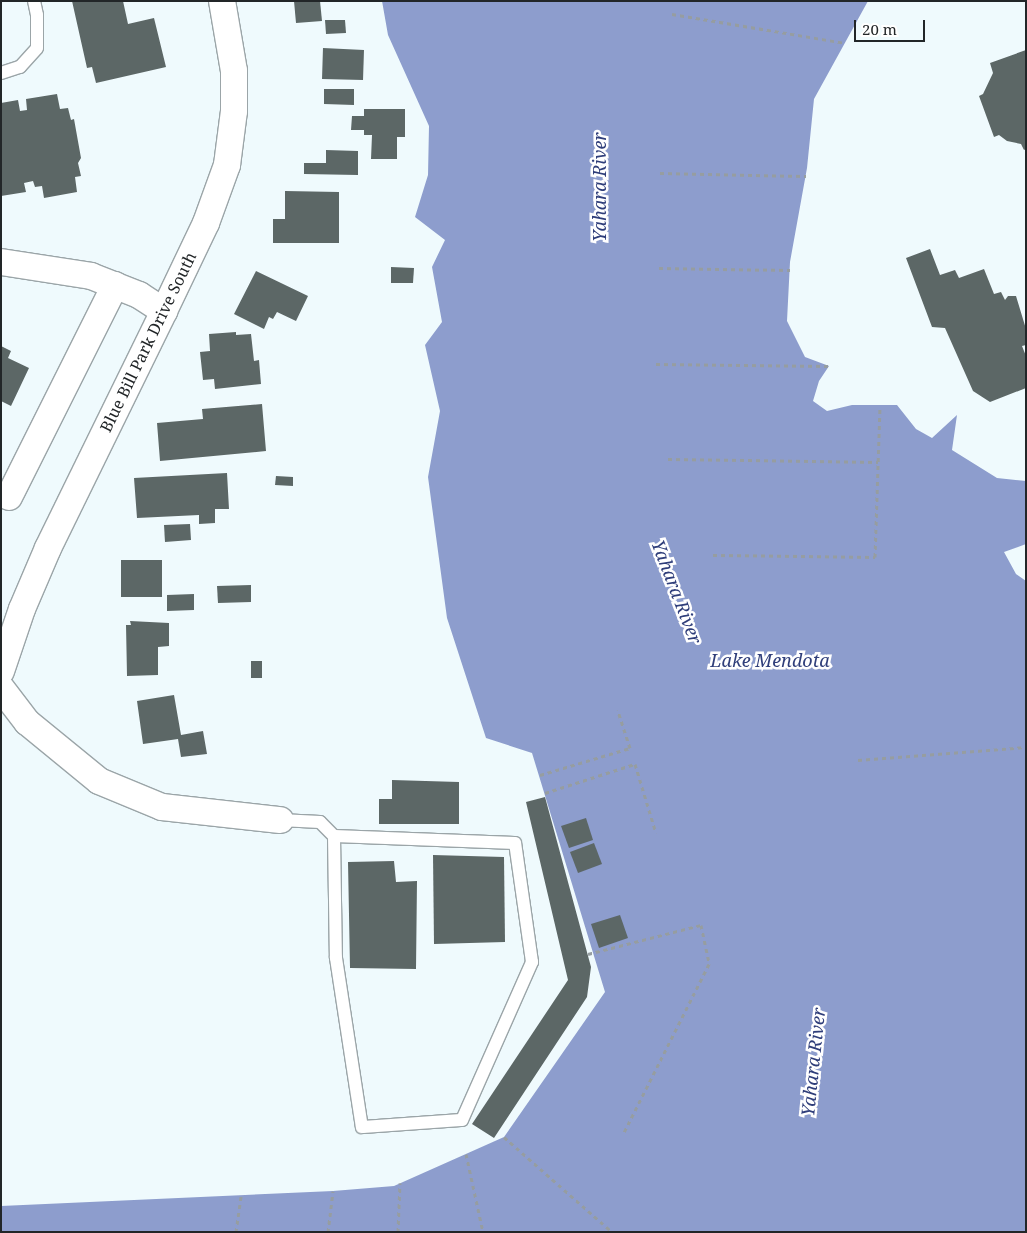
<!DOCTYPE html>
<html>
<head>
<meta charset="utf-8">
<style>
	body { margin:0 }
	#map { position:relative; width:1027px; height:1233px; overflow:hidden; background:#effafd; font-family:"Noto Serif",serif }
	div>[style] { position:absolute }
	.water>* { inset:0; background:#8d9dcd }
	.building>* { inset:0; background:#5c6766 }
	.path>* { height:3px; margin-top:-1.5px; transform-origin:0; background:repeating-linear-gradient(90deg,#969da0 0 4px,transparent 0 8px) }
	.roads { filter:drop-shadow(1px 0 #9ba5a8) drop-shadow(-1px 0 #9ba5a8) drop-shadow(0 1px #9ba5a8) drop-shadow(0 -1px #9ba5a8) }
	.lane>* { height:12px; margin:-6px; padding:0 6px; transform-origin:6px; border-radius:6px; background:#fff }
	.street>* { height:26px; margin:-13px; padding:0 13px; transform-origin:13px; border-radius:13px; background:#fff }
	span { translate:-50% -50%; white-space:nowrap; text-align:center; line-height:1.15; -webkit-text-stroke:5px #fff; paint-order:stroke }
	.street-label { font-size:16px; color:#222628 }
	.water-label { font-size:18px; color:#2f3e7a; font-style:italic }
	.frame { position:absolute; inset:0; border:2px solid #222628; pointer-events:none }
	.scale { position:absolute; left:854px; top:20px; width:71px; height:22px; box-sizing:border-box; border:2px solid #222628; border-top:0; padding-left:6px; font-size:15px; line-height:18px; white-space:nowrap; color:#222628; -webkit-text-stroke:4px #fff; paint-order:stroke }
</style>
</head>
<body>
<div id="map">
	<div class="water">
		<i style="clip-path:polygon(382px 1px,868px 1px,814px 99px,807px 168px,790px 262px,787px 321px,805px 357px,829px 366px,819px 381px,813px 401px,827px 411px,852px 405px,897px 405px,916px 429px,932px 438px,957px 415px,952px 450px,997px 478px,1026px 481px,1026px 544px,1004px 552px,1016px 574px,1026px 581px,1026px 1232px,1px 1232px,1px 1206px,333px 1191px,394px 1186px,504px 1137px,605px 992px,532px 753px,486px 738px,447px 618px,428px 477px,440px 411px,425px 345px,442px 322px,432px 267px,445px 240px,415px 217px,428px 175px,429px 126px,388px 35px)"></i>
	</div>
	<div class="building">
		<i style="clip-path:polygon(72px 1px,123px 1px,128px 24px,154px 18px,166px 67px,96px 83px,92px 67px,87px 68px)"></i>
		<i style="clip-path:polygon(294px 1px,320px 1px,322px 21px,296px 23px)"></i>
		<i style="clip-path:polygon(325px 20px,345px 20px,346px 33px,326px 34px)"></i>
		<i style="clip-path:polygon(323px 48px,364px 50px,363px 80px,322px 79px)"></i>
		<i style="clip-path:polygon(1026px 50px,1026px 149px,1024px 150px,1021px 144px,1007px 141px,999px 135px,994px 137px,979px 96px,983px 94px,993px 73px,990px 63px)"></i>
		<i style="clip-path:polygon(324px 89px,354px 89px,354px 105px,324px 104px)"></i>
		<i style="clip-path:polygon(57px 94px,60px 109px,68px 108px,71px 120px,74px 119px,81px 158px,78px 163px,81px 176px,75px 177px,77px 192px,44px 198px,42px 186px,35px 187px,33px 181px,24px 183px,26px 192px,1px 196px,1px 103px,18px 100px,20px 111px,27px 110px,26px 99px)"></i>
		<i style="clip-path:polygon(364px 109px,405px 109px,405px 137px,397px 137px,397px 159px,371px 159px,372px 135px,364px 135px,364px 130px,351px 130px,352px 116px,364px 116px)"></i>
		<i style="clip-path:polygon(326px 150px,358px 151px,358px 175px,304px 174px,304px 163px,326px 163px)"></i>
		<i style="clip-path:polygon(285px 191px,339px 192px,339px 243px,273px 243px,273px 219px,285px 219px)"></i>
		<i style="clip-path:polygon(930px 249px,940px 275px,955px 270px,959px 278px,984px 269px,994px 294px,1001px 292px,1005px 300px,1008px 296px,1016px 296px,1026px 329px,1026px 345px,1022px 346px,1026px 356px,1026px 388px,990px 402px,973px 391px,945px 328px,932px 327px,906px 258px)"></i>
		<i style="clip-path:polygon(391px 267px,414px 268px,413px 283px,391px 283px)"></i>
		<i style="clip-path:polygon(256px 271px,308px 296px,296px 321px,277px 312px,273px 319px,269px 317px,264px 329px,234px 314px)"></i>
		<i style="clip-path:polygon(236px 332px,236px 335px,251px 334px,254px 361px,259px 360px,261px 384px,215px 389px,214px 379px,203px 380px,200px 352px,210px 351px,209px 334px)"></i>
		<i style="clip-path:polygon(1px 346px,11px 351px,8px 358px,29px 368px,11px 406px,1px 401px)"></i>
		<i style="clip-path:polygon(262px 404px,266px 451px,160px 461px,157px 423px,203px 419px,202px 409px)"></i>
		<i style="clip-path:polygon(227px 473px,229px 509px,215px 509px,215px 523px,199px 524px,199px 515px,137px 518px,134px 478px)"></i>
		<i style="clip-path:polygon(276px 476px,293px 477px,293px 486px,275px 485px)"></i>
		<i style="clip-path:polygon(190px 524px,191px 540px,165px 542px,164px 525px)"></i>
		<i style="clip-path:polygon(121px 560px,162px 560px,162px 597px,121px 597px)"></i>
		<i style="clip-path:polygon(251px 585px,251px 602px,218px 603px,217px 586px)"></i>
		<i style="clip-path:polygon(194px 594px,194px 610px,167px 611px,167px 595px)"></i>
		<i style="clip-path:polygon(130px 621px,169px 623px,169px 646px,158px 647px,158px 675px,127px 676px,126px 625px,131px 625px)"></i>
		<i style="clip-path:polygon(251px 661px,262px 661px,262px 678px,251px 678px)"></i>
		<i style="clip-path:polygon(174px 695px,181px 735px,203px 731px,207px 754px,181px 757px,178px 739px,143px 744px,137px 701px)"></i>
		<i style="clip-path:polygon(392px 780px,459px 782px,459px 824px,379px 824px,379px 799px,392px 799px)"></i>
		<i style="clip-path:polygon(545px 797px,591px 967px,587px 997px,494px 1138px,472px 1124px,568px 980px,526px 802px)"></i>
		<i style="clip-path:polygon(586px 818px,593px 840px,569px 848px,561px 826px)"></i>
		<i style="clip-path:polygon(594px 843px,602px 864px,578px 873px,570px 852px)"></i>
		<i style="clip-path:polygon(433px 855px,504px 857px,505px 942px,434px 944px)"></i>
		<i style="clip-path:polygon(394px 861px,396px 882px,417px 881px,416px 969px,350px 968px,348px 862px)"></i>
		<i style="clip-path:polygon(620px 915px,628px 938px,599px 948px,591px 924px)"></i>
	</div>
	<div class="path">
		<i style="left:672px;top:14px;width:175px;rotate:9.5deg"></i>
		<i style="left:660px;top:173px;width:146px;rotate:1.2deg"></i>
		<i style="left:659px;top:268px;width:131px;rotate:0.9deg"></i>
		<i style="left:656px;top:364px;width:173px;rotate:0.7deg"></i>
		<i style="left:668px;top:459px;width:210px;rotate:0.8deg"></i>
		<i style="left:713px;top:555px;width:162px;rotate:0.7deg"></i>
		<i style="left:875px;top:557px;width:151px;rotate:-88.1deg"></i>
		<i style="left:858px;top:760px;width:169px;rotate:-4.4deg"></i>
		<i style="left:540px;top:775px;width:94px;rotate:-16.7deg"></i>
		<i style="left:630px;top:748px;width:40px;rotate:-108deg"></i>
		<i style="left:545px;top:793px;width:95px;rotate:-17.9deg"></i>
		<i style="left:635px;top:764px;width:72px;rotate:73.1deg"></i>
		<i style="left:588px;top:954px;width:117px;rotate:-14.4deg"></i>
		<i style="left:701px;top:925px;width:40px;rotate:78deg"></i>
		<i style="left:709px;top:964px;width:188px;rotate:116.8deg"></i>
		<i style="left:504px;top:1137px;width:144px;rotate:41.3deg"></i>
		<i style="left:466px;top:1154px;width:80px;rotate:77.7deg"></i>
		<i style="left:236px;top:1232px;width:37px;rotate:-82deg"></i>
		<i style="left:328px;top:1232px;width:41px;rotate:-83deg"></i>
		<i style="left:398px;top:1232px;width:49px;rotate:-87.7deg"></i>
	</div>
	<div class="roads">
		<div class="lane">
			<i style="left:1px;top:73px;width:20px;rotate:-18deg"></i>
			<i style="left:20px;top:67px;width:25px;rotate:-48deg"></i>
			<i style="left:37px;top:48px;width:33px;rotate:-90deg"></i>
			<i style="left:37px;top:15px;width:14px;rotate:-102deg"></i>
			<i style="left:280px;top:820px;width:40px;rotate:2.9deg"></i>
			<i style="left:320px;top:822px;width:20px;rotate:45deg"></i>
			<i style="left:334px;top:836px;width:122px;rotate:89.1deg"></i>
			<i style="left:336px;top:958px;width:171px;rotate:81.3deg"></i>
			<i style="left:362px;top:1127px;width:100px;rotate:-4deg"></i>
			<i style="left:462px;top:1120px;width:173px;rotate:-66.1deg"></i>
			<i style="left:532px;top:962px;width:120px;rotate:-98.1deg"></i>
			<i style="left:515px;top:843px;width:181px;rotate:-177.8deg"></i>
		</div>
		<div class="street">
			<i style="left:1px;top:262px;width:91px;rotate:8.8deg"></i>
			<i style="left:91px;top:276px;width:52px;rotate:21.6deg"></i>
			<i style="left:139px;top:295px;width:30px;rotate:33deg"></i>
			<i style="left:9px;top:497px;width:237px;rotate:-63.4deg"></i>
			<i style="left:1px;top:671px;width:65px;rotate:-71.3deg"></i>
			<i style="left:22px;top:609px;width:66px;rotate:-66.9deg"></i>
			<i style="left:48px;top:548px;width:264px;rotate:-63.9deg"></i>
			<i style="left:164px;top:311px;width:98px;rotate:-64.5deg"></i>
			<i style="left:206px;top:223px;width:62px;rotate:-70.1deg"></i>
			<i style="left:227px;top:165px;width:54px;rotate:-82.6deg"></i>
			<i style="left:234px;top:111px;width:40px;rotate:-90deg"></i>
			<i style="left:234px;top:71px;width:71px;rotate:-99.7deg"></i>
			<i style="left:1px;top:688px;width:43px;rotate:52.6deg"></i>
			<i style="left:27px;top:722px;width:93px;rotate:39.3deg"></i>
			<i style="left:99px;top:781px;width:68px;rotate:22.4deg"></i>
			<i style="left:162px;top:807px;width:119px;rotate:6.3deg"></i>
		</div>
	</div>
	<div class="street-label">
		<span style="left:148px;top:342px;rotate:-64deg">Blue Bill Park Drive South</span>
	</div>
	<div class="water-label">
		<span style="left:599px;top:187px;rotate:-90deg">Yahara River</span>
		<span style="left:677px;top:592px;rotate:69deg">Yahara River</span>
		<span style="left:770px;top:660px">Lake Mendota</span>
		<span style="left:813px;top:1062px;rotate:-84deg">Yahara River</span>
	</div>
	<div class="frame"></div>
	<div class="scale">20 m</div>
</div>
</body>
</html>
